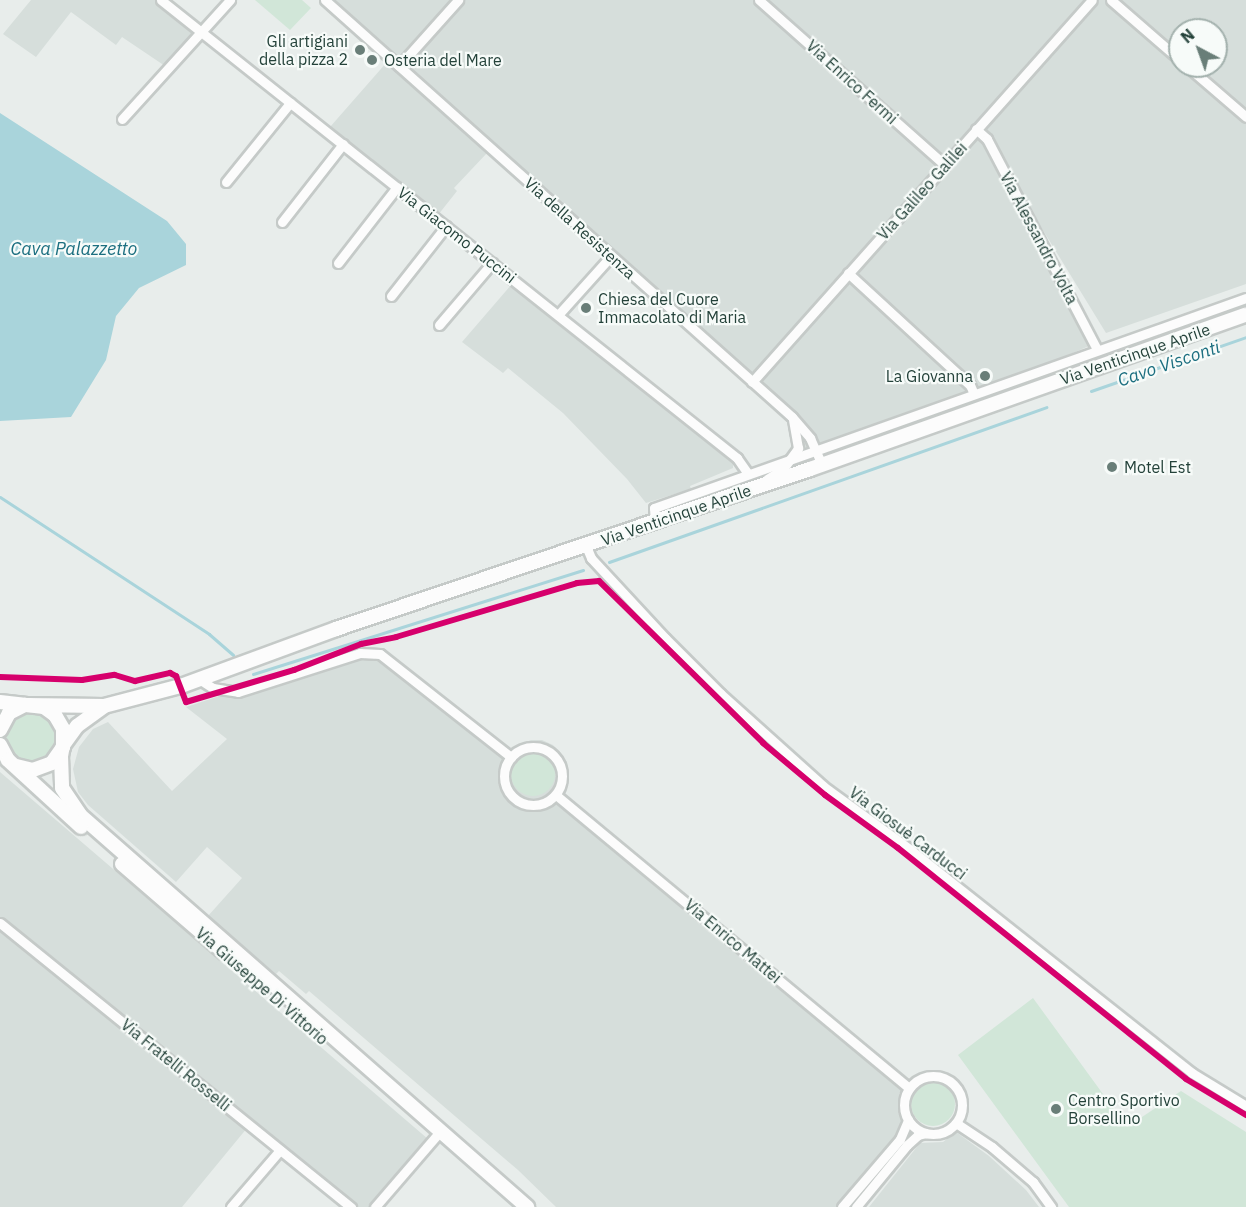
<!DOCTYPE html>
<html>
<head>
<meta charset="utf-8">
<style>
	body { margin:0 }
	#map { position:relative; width:1246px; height:1207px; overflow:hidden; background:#e8edeb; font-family:"IBM Plex Sans",sans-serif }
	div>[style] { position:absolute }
	.built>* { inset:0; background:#d6dedb }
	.green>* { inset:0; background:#d1e6d8 }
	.round { border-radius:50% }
	.water>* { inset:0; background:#a9d4db }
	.stream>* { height:3px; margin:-1.5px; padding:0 1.5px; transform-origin:1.5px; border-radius:1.5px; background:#a9d4db }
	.roads { filter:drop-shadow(2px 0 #c5cac8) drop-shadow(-2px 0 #c5cac8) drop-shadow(0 2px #c5cac8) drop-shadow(0 -2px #c5cac8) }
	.minor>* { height:9px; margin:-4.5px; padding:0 4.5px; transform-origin:4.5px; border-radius:4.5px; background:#fcfcfc }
	.minor>.ring { margin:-4.5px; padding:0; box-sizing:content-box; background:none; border:9px solid #fcfcfc; border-radius:50% }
	.secondary>* { height:14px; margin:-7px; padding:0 7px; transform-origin:7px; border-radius:7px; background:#fcfcfc }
	.cycleway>* { height:6px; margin:-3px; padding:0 3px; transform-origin:3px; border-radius:3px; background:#d6006c }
	.dots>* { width:16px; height:16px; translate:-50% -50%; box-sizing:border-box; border:3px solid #f7fbf9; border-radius:50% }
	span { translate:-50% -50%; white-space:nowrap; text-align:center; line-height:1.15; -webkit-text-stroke:4.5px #f7fbf9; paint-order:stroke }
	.poi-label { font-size:16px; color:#24423a }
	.right { translate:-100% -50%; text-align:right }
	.left { translate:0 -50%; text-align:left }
	.street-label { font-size:16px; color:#24423a }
	.water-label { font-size:18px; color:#1c6f80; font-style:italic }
	.north { position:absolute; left:1168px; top:18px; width:60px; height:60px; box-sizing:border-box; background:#f7fbf9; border:2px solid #a3b1ad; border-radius:50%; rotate:319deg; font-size:16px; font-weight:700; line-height:24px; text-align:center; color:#24423a }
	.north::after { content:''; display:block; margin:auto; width:21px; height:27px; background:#697e78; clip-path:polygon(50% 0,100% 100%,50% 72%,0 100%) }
</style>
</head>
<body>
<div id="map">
	<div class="built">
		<i style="clip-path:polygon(31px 0,156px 0,197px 32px,165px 66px,122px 37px,116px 45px,71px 12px,36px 57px,3px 34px)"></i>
		<i style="clip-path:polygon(evenodd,329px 0,1246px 0,1246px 284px,1106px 333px,992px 147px,1089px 346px,996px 386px,791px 458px,798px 448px,792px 417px,329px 0,1180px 30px,1216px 30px,1216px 66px,1180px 66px,1180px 30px)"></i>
		<i style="clip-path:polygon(387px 62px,487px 153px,454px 188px,457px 191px,438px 215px,330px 127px)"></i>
		<i style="clip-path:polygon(512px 284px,733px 460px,733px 468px,690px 486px,691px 489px,646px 503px,627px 479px,563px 413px,508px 368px,503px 373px,462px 342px)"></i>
		<i style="clip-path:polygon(374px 649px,385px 651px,395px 658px,510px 749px,531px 740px,542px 740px,553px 745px,567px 762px,569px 773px,565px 795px,909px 1080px,899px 1094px,903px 1120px,899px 1132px,836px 1207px,556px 1207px,518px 1170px,309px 991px,306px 994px,279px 971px,276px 974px,208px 916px,242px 878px,207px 847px,176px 882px,88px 805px,78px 792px,73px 769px,79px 747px,93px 729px,108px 722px,172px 791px,227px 739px,186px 707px,360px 650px)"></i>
		<i style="clip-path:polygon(0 772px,428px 1139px,370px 1207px,357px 1207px,252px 1122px,182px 1207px,0 1207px)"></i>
		<i style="clip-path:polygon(956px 1132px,989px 1156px,1026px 1190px,1039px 1207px,869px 1207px,920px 1143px,943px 1142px)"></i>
	</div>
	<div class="green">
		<i style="clip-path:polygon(255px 0,302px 0,311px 8px,290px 30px)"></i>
		<i class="round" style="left:6px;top:711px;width:52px;height:52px"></i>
		<i class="round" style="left:511px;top:752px;width:44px;height:44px"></i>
		<i style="clip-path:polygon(1033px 998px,1127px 1127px,1181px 1091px,1246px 1132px,1246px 1207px,1069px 1207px,958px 1055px)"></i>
		<i class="round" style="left:911px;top:1082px;width:44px;height:44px"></i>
	</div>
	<div class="water">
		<i style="clip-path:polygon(0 113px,167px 221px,186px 244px,186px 265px,139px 288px,116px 316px,106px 360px,71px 417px,0 421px)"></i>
	</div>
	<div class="stream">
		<i style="left:1091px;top:391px;width:164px;rotate:-19.2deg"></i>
		<i style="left:0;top:497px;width:250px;rotate:33.2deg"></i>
		<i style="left:209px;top:634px;width:32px;rotate:41deg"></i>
		<i style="left:609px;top:562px;width:464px;rotate:-19.5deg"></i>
		<i style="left:253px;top:674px;width:346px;rotate:-17.5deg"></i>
	</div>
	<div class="roads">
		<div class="minor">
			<i style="left:161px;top:0;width:736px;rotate:38.49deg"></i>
			<i style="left:737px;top:458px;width:19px;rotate:55deg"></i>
			<i style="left:325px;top:0;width:626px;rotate:41.76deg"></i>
			<i style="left:792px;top:417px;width:28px;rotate:49deg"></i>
			<i style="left:810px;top:438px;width:30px;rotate:66deg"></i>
			<i style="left:759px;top:0;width:249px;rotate:41.6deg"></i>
			<i style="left:1111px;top:0;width:91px;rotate:41deg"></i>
			<i style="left:399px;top:66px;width:89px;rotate:-48.2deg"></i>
			<i style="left:1187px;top:66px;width:78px;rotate:40.8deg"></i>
			<i style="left:122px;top:119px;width:161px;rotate:-47.8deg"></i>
			<i style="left:976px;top:129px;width:15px;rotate:42deg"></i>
			<i style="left:987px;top:139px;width:237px;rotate:62.4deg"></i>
			<i style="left:226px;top:182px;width:102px;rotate:-51deg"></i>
			<i style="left:282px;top:222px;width:99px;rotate:-52deg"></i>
			<i style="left:338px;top:263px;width:96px;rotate:-52.2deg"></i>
			<i style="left:848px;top:273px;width:166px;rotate:42.6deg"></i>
			<i style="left:970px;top:385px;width:10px;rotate:66deg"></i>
			<i style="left:391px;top:296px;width:89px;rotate:-51.8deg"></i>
			<i style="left:558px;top:315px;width:79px;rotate:-48.1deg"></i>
			<i style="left:439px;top:325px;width:82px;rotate:-49.5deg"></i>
			<i style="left:752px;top:382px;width:511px;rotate:-48.33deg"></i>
			<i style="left:767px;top:479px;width:19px;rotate:-32deg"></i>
			<i style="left:783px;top:469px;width:26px;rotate:-54deg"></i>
			<i style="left:798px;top:448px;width:28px;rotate:-100deg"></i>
			<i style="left:655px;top:522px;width:14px;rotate:-94deg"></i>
			<i style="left:654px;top:508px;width:628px;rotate:-19.53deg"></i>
			<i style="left:586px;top:546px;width:13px;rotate:67deg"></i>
			<i style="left:591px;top:558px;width:109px;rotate:47.2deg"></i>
			<i style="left:665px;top:638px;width:79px;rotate:45deg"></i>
			<i style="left:721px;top:694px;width:137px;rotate:42deg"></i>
			<i style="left:823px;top:786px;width:110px;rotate:36.1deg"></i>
			<i style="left:912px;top:851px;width:357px;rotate:38.4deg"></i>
			<i style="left:1192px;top:1073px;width:63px;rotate:31.4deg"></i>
			<i style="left:199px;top:679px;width:17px;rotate:33deg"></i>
			<i style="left:213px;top:688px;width:25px;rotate:9deg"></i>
			<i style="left:238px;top:692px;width:128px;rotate:-17.7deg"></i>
			<i style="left:360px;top:653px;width:20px;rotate:3deg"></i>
			<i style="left:380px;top:654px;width:167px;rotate:38.2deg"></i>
			<i class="ring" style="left:504px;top:747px;width:49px;height:49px"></i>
			<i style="left:556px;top:795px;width:459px;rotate:39.7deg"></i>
			<i style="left:0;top:923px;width:452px;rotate:39deg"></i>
			<i class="ring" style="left:904px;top:1076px;width:49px;height:49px"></i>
			<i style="left:956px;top:1123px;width:43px;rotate:33.7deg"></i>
			<i style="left:992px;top:1147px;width:54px;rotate:40.5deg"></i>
			<i style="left:1033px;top:1182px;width:31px;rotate:54deg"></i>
			<i style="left:231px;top:1207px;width:75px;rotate:-49.3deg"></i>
			<i style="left:375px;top:1207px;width:94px;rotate:-49.3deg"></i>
			<i style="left:842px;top:1207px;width:89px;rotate:-49.5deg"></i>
			<i style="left:900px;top:1139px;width:21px;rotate:-67deg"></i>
			<i style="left:856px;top:1207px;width:80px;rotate:-50.6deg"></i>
			<i style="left:907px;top:1145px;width:15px;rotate:-42deg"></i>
			<i style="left:918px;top:1135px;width:8px;rotate:-14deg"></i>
		</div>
		<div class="secondary">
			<i style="left:0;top:702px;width:44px;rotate:6.5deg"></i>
			<i style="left:44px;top:707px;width:14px;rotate:36deg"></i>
			<i style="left:55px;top:715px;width:16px;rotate:60deg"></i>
			<i style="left:63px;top:729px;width:18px;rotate:90deg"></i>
			<i style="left:63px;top:747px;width:19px;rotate:125deg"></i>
			<i style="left:52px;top:763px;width:20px;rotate:160deg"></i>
			<i style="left:33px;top:770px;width:17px;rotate:-167deg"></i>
			<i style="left:103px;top:707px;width:32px;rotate:144deg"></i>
			<i style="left:77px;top:726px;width:24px;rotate:126deg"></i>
			<i style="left:63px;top:745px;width:11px;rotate:100deg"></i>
			<i style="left:61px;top:756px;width:32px;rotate:88deg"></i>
			<i style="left:62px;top:788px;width:32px;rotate:56deg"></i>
			<i style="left:80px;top:815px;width:595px;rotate:41.25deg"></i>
			<i style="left:0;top:730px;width:19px;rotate:-62deg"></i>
			<i style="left:9px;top:713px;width:18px;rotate:-27deg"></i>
			<i style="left:25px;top:705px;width:79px;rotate:0.7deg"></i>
			<i style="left:104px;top:706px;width:80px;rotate:-14.6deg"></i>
			<i style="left:181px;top:686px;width:165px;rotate:-20.2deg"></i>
			<i style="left:336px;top:629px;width:500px;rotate:-18.65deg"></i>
			<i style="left:810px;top:469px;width:462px;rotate:-19.5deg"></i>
			<i style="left:0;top:745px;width:17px;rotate:62deg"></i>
			<i style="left:8px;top:760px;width:99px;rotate:42.5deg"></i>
			<i style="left:122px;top:864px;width:136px;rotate:40.8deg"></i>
		</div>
	</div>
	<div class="cycleway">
		<i style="left:0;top:677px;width:82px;rotate:2.1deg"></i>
		<i style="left:82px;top:680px;width:33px;rotate:-9deg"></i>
		<i style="left:115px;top:675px;width:21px;rotate:17deg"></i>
		<i style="left:135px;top:681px;width:36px;rotate:-13deg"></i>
		<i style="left:170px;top:673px;width:7px;rotate:27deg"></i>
		<i style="left:176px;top:676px;width:28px;rotate:69deg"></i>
		<i style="left:186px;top:702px;width:113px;rotate:-16.5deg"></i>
		<i style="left:294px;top:670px;width:72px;rotate:-21.2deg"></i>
		<i style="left:361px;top:644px;width:36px;rotate:-11deg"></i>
		<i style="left:396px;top:637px;width:189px;rotate:-16.6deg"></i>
		<i style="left:577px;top:583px;width:22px;rotate:-5deg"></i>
		<i style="left:599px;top:581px;width:231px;rotate:44.6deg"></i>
		<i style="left:763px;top:743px;width:81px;rotate:40deg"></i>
		<i style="left:825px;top:795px;width:90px;rotate:36deg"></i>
		<i style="left:898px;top:848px;width:369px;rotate:38.7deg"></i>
		<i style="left:1186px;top:1079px;width:70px;rotate:31deg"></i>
	</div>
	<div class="dots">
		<i style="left:360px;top:50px;background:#697e78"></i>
		<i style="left:372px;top:60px;background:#697e78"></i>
		<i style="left:586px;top:308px;background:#697e78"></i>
		<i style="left:985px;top:376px;background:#697e78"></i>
		<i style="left:1112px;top:467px;background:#697e78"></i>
		<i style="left:1056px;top:1109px;background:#697e78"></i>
	</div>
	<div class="poi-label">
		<span class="right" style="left:348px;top:50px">Gli artigiani<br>della pizza 2</span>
		<span class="left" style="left:384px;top:60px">Osteria del Mare</span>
		<span class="left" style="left:598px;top:308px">Chiesa del Cuore<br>Immacolato di Maria</span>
		<span class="right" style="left:973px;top:376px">La Giovanna</span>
		<span class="left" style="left:1124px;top:467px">Motel Est</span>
		<span class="left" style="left:1068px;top:1109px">Centro Sportivo<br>Borsellino</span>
	</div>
	<div class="street-label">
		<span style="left:852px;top:82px;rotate:42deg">Via Enrico Fermi</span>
		<span style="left:922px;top:191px;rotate:-48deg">Via Galileo Galilei</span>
		<span style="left:580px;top:228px;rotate:42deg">Via della Resistenza</span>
		<span style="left:457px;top:235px;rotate:38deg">Via Giacomo Puccini</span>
		<span style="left:1039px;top:238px;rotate:62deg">Via Alessandro Volta</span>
		<span style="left:1135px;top:354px;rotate:-19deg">Via Venticinque Aprile</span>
		<span style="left:676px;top:515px;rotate:-19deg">Via Venticinque Aprile</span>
		<span style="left:908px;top:833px;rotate:37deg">Via Giosuè Carducci</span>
		<span style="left:733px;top:941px;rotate:40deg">Via Enrico Mattei</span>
		<span style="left:262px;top:986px;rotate:41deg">Via Giuseppe Di Vittorio</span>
		<span style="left:176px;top:1065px;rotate:39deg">Via Fratelli Rosselli</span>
	</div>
	<div class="water-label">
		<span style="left:74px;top:249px">Cava Palazzetto</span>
		<span style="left:1169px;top:364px;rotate:-19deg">Cavo Visconti</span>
	</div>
	<div class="north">N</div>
</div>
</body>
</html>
